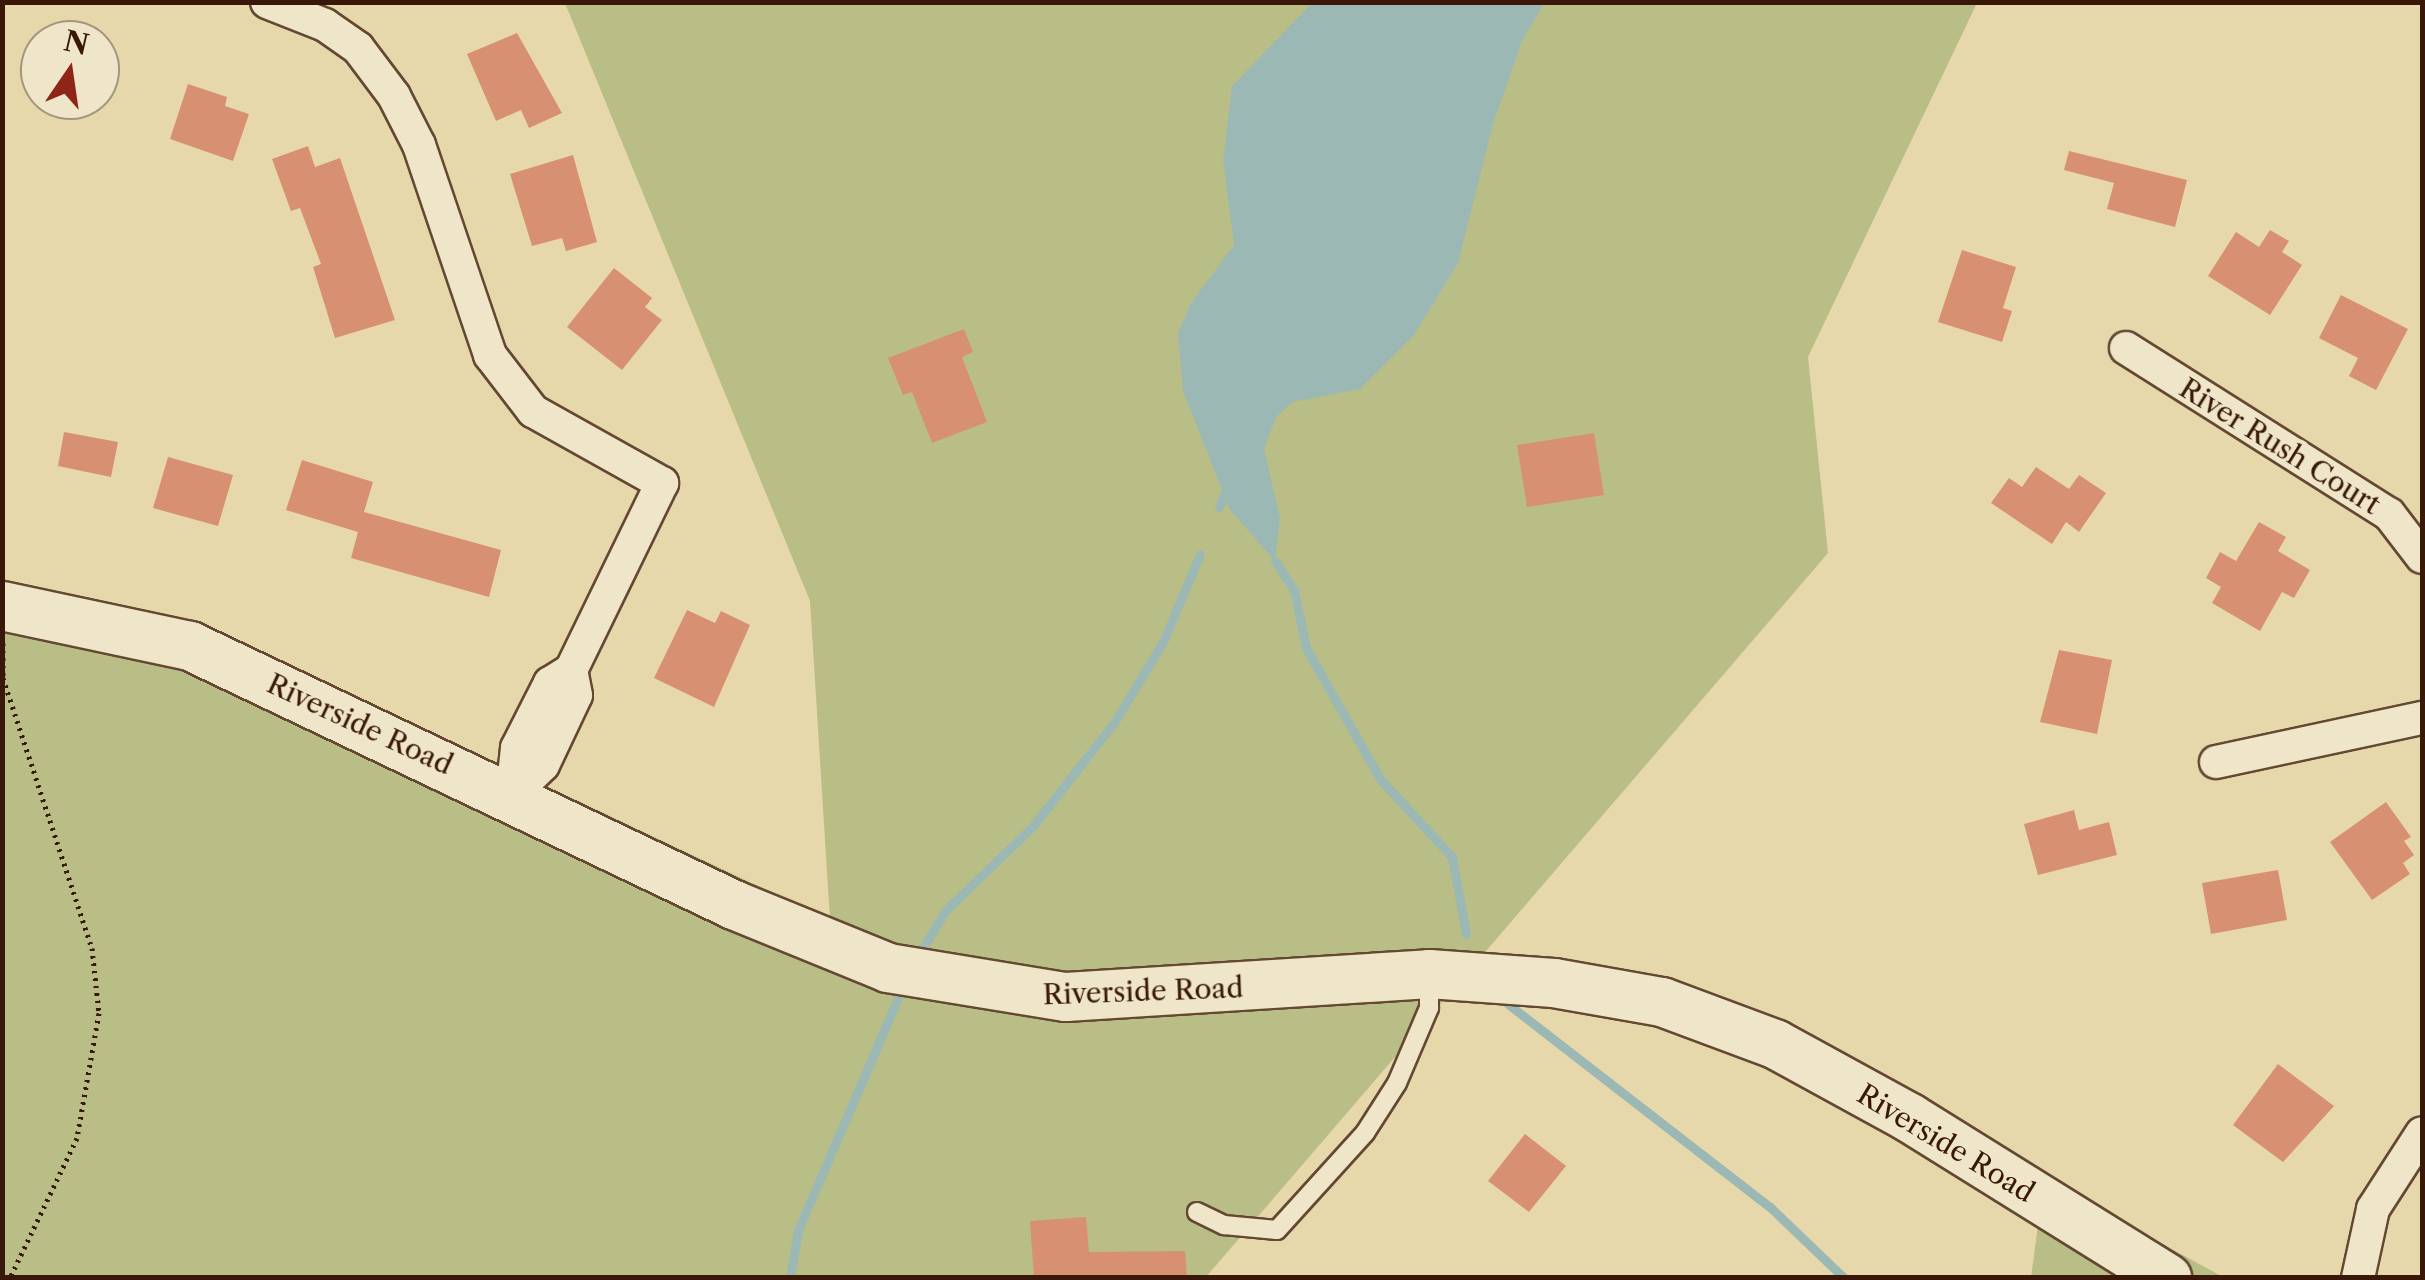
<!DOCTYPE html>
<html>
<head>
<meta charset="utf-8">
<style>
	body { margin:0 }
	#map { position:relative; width:2425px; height:1280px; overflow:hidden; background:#e7d8ac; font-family:"Libre Caslon Text",serif }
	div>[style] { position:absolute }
	.green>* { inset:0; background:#b9be87 }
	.water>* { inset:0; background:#9bb8b4 }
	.stream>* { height:9px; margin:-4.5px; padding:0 4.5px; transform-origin:4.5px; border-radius:4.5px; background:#9bb8b4 }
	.building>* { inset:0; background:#d89072 }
	.path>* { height:5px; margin-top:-2.5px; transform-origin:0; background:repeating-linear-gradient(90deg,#39180a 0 2.5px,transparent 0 7.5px) }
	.roads { filter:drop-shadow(2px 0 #644832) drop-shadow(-2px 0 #644832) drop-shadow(0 2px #644832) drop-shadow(0 -2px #644832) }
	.lane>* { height:18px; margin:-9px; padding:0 9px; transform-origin:9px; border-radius:9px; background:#efe6c9 }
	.street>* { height:32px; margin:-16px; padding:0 16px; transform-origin:16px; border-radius:16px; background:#efe6c9 }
	.secondary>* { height:48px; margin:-24px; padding:0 24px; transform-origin:24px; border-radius:24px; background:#efe6c9 }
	span { translate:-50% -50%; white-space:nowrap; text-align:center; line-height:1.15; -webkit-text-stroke:8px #efe6c9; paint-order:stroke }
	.street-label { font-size:28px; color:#39180a }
	.frame { position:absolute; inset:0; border:5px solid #39180a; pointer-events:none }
	.north { position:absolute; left:20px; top:20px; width:100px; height:100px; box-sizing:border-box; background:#efe6c9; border:2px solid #a6947d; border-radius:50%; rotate:13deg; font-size:28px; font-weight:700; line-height:40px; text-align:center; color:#39180a }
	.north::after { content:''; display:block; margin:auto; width:35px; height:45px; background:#8f2418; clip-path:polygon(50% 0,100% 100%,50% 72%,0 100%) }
</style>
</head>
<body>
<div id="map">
	<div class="green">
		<i style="clip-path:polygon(565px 3px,1977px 3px,1808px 357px,1828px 553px,1206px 1277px,3px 1278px,3px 585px,440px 736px,830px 920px,810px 601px)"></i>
		<i style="clip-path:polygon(2044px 1179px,2223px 1277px,2031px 1278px)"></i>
	</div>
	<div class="water">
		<i style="clip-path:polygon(1312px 3px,1544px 3px,1522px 41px,1493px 124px,1458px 263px,1414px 335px,1360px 389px,1292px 402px,1276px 417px,1264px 449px,1280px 518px,1275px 561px,1230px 510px,1183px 391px,1178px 333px,1191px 303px,1234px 245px,1223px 160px,1232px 86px)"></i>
	</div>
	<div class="stream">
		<i style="left:1219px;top:507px;width:14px;rotate:-69deg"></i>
		<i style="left:1275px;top:561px;width:35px;rotate:57deg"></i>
		<i style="left:1294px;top:590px;width:59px;rotate:78.3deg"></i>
		<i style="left:1306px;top:648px;width:150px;rotate:60.5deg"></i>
		<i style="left:1380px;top:779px;width:106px;rotate:47.3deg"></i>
		<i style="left:1452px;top:857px;width:78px;rotate:79.7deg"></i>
		<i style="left:917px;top:957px;width:55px;rotate:-58.3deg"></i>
		<i style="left:946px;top:910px;width:121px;rotate:-44deg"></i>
		<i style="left:1033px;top:826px;width:133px;rotate:-52deg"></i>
		<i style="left:1115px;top:721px;width:92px;rotate:-58.7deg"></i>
		<i style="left:1163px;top:642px;width:95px;rotate:-67.2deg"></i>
		<i style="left:1508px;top:1004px;width:331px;rotate:37.8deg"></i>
		<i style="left:1770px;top:1207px;width:103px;rotate:43.8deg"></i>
		<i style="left:790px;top:1278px;width:49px;rotate:-80.5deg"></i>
		<i style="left:798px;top:1230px;width:256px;rotate:-66.7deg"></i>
	</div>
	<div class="building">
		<i style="clip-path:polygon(517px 33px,562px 113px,529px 128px,521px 110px,496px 121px,467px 54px)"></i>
		<i style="clip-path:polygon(188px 84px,227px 97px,225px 106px,249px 114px,233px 161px,170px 139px)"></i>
		<i style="clip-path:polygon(308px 146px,315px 167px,340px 158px,395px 320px,335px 338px,313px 267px,321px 264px,300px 208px,291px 211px,272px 159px)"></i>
		<i style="clip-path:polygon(2069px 151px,2187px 180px,2175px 227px,2107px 209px,2114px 183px,2064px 170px)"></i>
		<i style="clip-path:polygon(573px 155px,597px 242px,566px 251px,562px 238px,532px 246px,510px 174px)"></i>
		<i style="clip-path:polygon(2270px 230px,2289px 241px,2282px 252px,2302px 265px,2270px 315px,2208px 276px,2236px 232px,2259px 247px)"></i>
		<i style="clip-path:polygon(1962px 250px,2016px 267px,2003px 308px,2012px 311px,2002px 342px,1938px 322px)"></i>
		<i style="clip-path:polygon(614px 268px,652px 298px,645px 307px,662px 320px,622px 370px,567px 327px)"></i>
		<i style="clip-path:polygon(2341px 295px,2408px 329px,2376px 390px,2349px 376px,2358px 358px,2319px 338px)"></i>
		<i style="clip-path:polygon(964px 329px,973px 352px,962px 357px,987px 422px,932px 443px,912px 392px,903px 395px,888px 358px)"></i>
		<i style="clip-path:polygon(64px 432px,118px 442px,111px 477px,58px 466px)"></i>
		<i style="clip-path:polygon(1594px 433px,1604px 495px,1527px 507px,1517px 445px)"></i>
		<i style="clip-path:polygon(168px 457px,233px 475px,218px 526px,153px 508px)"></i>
		<i style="clip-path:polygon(302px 460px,373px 482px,364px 512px,501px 550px,489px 597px,351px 558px,358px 532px,286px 510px)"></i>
		<i style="clip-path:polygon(2036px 467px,2069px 489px,2079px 475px,2106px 493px,2079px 532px,2066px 522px,2052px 544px,1991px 503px,2009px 478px,2022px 487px)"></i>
		<i style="clip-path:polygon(2259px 522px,2286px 537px,2278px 551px,2310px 570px,2294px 598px,2282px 592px,2260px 631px,2212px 603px,2221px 587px,2206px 578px,2220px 552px,2236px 561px)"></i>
		<i style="clip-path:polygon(687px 610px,715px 623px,721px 611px,750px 625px,714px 707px,654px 678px)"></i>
		<i style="clip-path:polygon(2059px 650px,2112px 660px,2097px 734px,2040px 722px)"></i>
		<i style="clip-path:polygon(2386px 802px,2411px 837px,2404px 841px,2414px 855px,2403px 863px,2410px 874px,2372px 900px,2330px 842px)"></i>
		<i style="clip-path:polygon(2074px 810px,2079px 830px,2109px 822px,2117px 855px,2038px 875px,2024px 824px)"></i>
		<i style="clip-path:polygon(2278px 870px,2287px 920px,2211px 934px,2202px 883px)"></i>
		<i style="clip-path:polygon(2278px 1064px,2334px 1106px,2283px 1162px,2233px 1125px)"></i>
		<i style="clip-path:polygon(1525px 1134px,1566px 1166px,1529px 1212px,1488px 1181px)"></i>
		<i style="clip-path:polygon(1086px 1217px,1089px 1252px,1185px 1251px,1187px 1278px,1034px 1278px,1030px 1221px)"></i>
	</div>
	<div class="path">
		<i style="left:3px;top:643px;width:35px;rotate:90deg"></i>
		<i style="left:3px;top:678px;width:284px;rotate:71.8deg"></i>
		<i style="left:92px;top:948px;width:65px;rotate:83.9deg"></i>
		<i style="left:99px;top:1013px;width:127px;rotate:100deg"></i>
		<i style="left:77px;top:1138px;width:155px;rotate:115.6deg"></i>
	</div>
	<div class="roads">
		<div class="lane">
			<i style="left:1197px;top:1212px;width:30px;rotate:26deg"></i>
			<i style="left:1224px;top:1225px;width:53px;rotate:5.4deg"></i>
			<i style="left:1277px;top:1230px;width:131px;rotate:-47.8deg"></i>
			<i style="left:1365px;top:1133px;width:59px;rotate:-57.4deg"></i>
			<i style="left:1397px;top:1083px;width:82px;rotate:-66.9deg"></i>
			<i style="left:1429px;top:1008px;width:33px;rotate:-90deg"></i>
		</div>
		<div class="street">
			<i style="left:267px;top:2px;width:62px;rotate:21.6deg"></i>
			<i style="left:325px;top:25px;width:40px;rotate:34.9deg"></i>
			<i style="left:358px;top:48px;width:60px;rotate:53.1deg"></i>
			<i style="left:394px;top:96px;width:55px;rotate:63deg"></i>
			<i style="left:419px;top:145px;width:222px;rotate:71.3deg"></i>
			<i style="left:490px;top:355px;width:71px;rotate:52.5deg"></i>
			<i style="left:533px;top:411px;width:148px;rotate:29.2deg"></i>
			<i style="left:662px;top:483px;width:208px;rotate:115.9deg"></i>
			<i style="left:571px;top:670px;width:25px;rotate:148deg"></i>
			<i style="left:550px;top:683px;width:73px;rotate:116.9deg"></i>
			<i style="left:517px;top:748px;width:47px;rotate:96.1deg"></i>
			<i style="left:2126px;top:348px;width:311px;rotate:32.3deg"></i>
			<i style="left:2389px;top:514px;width:54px;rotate:52.5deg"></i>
			<i style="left:2216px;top:762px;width:211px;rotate:-12.1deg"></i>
			<i style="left:512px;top:795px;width:43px;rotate:-44.1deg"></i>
			<i style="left:543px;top:765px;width:77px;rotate:-64.8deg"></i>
			<i style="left:576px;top:695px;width:25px;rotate:-101deg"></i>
			<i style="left:2358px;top:1278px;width:71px;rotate:-77.7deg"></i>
			<i style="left:2373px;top:1209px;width:90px;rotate:-57.2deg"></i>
		</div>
		<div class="secondary">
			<i style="left:2px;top:606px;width:192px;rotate:12deg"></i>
			<i style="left:190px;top:646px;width:603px;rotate:25.46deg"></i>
			<i style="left:734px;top:905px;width:166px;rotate:22.2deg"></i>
			<i style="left:888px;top:968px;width:180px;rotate:9.3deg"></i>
			<i style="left:1066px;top:997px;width:364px;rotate:-3.6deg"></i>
			<i style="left:1429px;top:974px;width:125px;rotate:4.1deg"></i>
			<i style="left:1554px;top:983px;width:110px;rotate:10deg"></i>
			<i style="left:1662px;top:1002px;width:121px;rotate:20.4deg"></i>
			<i style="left:1775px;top:1044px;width:154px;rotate:28.7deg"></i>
			<i style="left:1910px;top:1118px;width:303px;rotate:31.9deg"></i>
		</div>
	</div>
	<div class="street-label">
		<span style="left:2280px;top:446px;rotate:32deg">River Rush Court</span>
		<span style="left:360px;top:724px;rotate:25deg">Riverside Road</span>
		<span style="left:1143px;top:991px;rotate:-2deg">Riverside Road</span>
		<span style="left:1946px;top:1143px;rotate:31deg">Riverside Road</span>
	</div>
	<div class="frame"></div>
	<div class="north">N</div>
</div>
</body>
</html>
